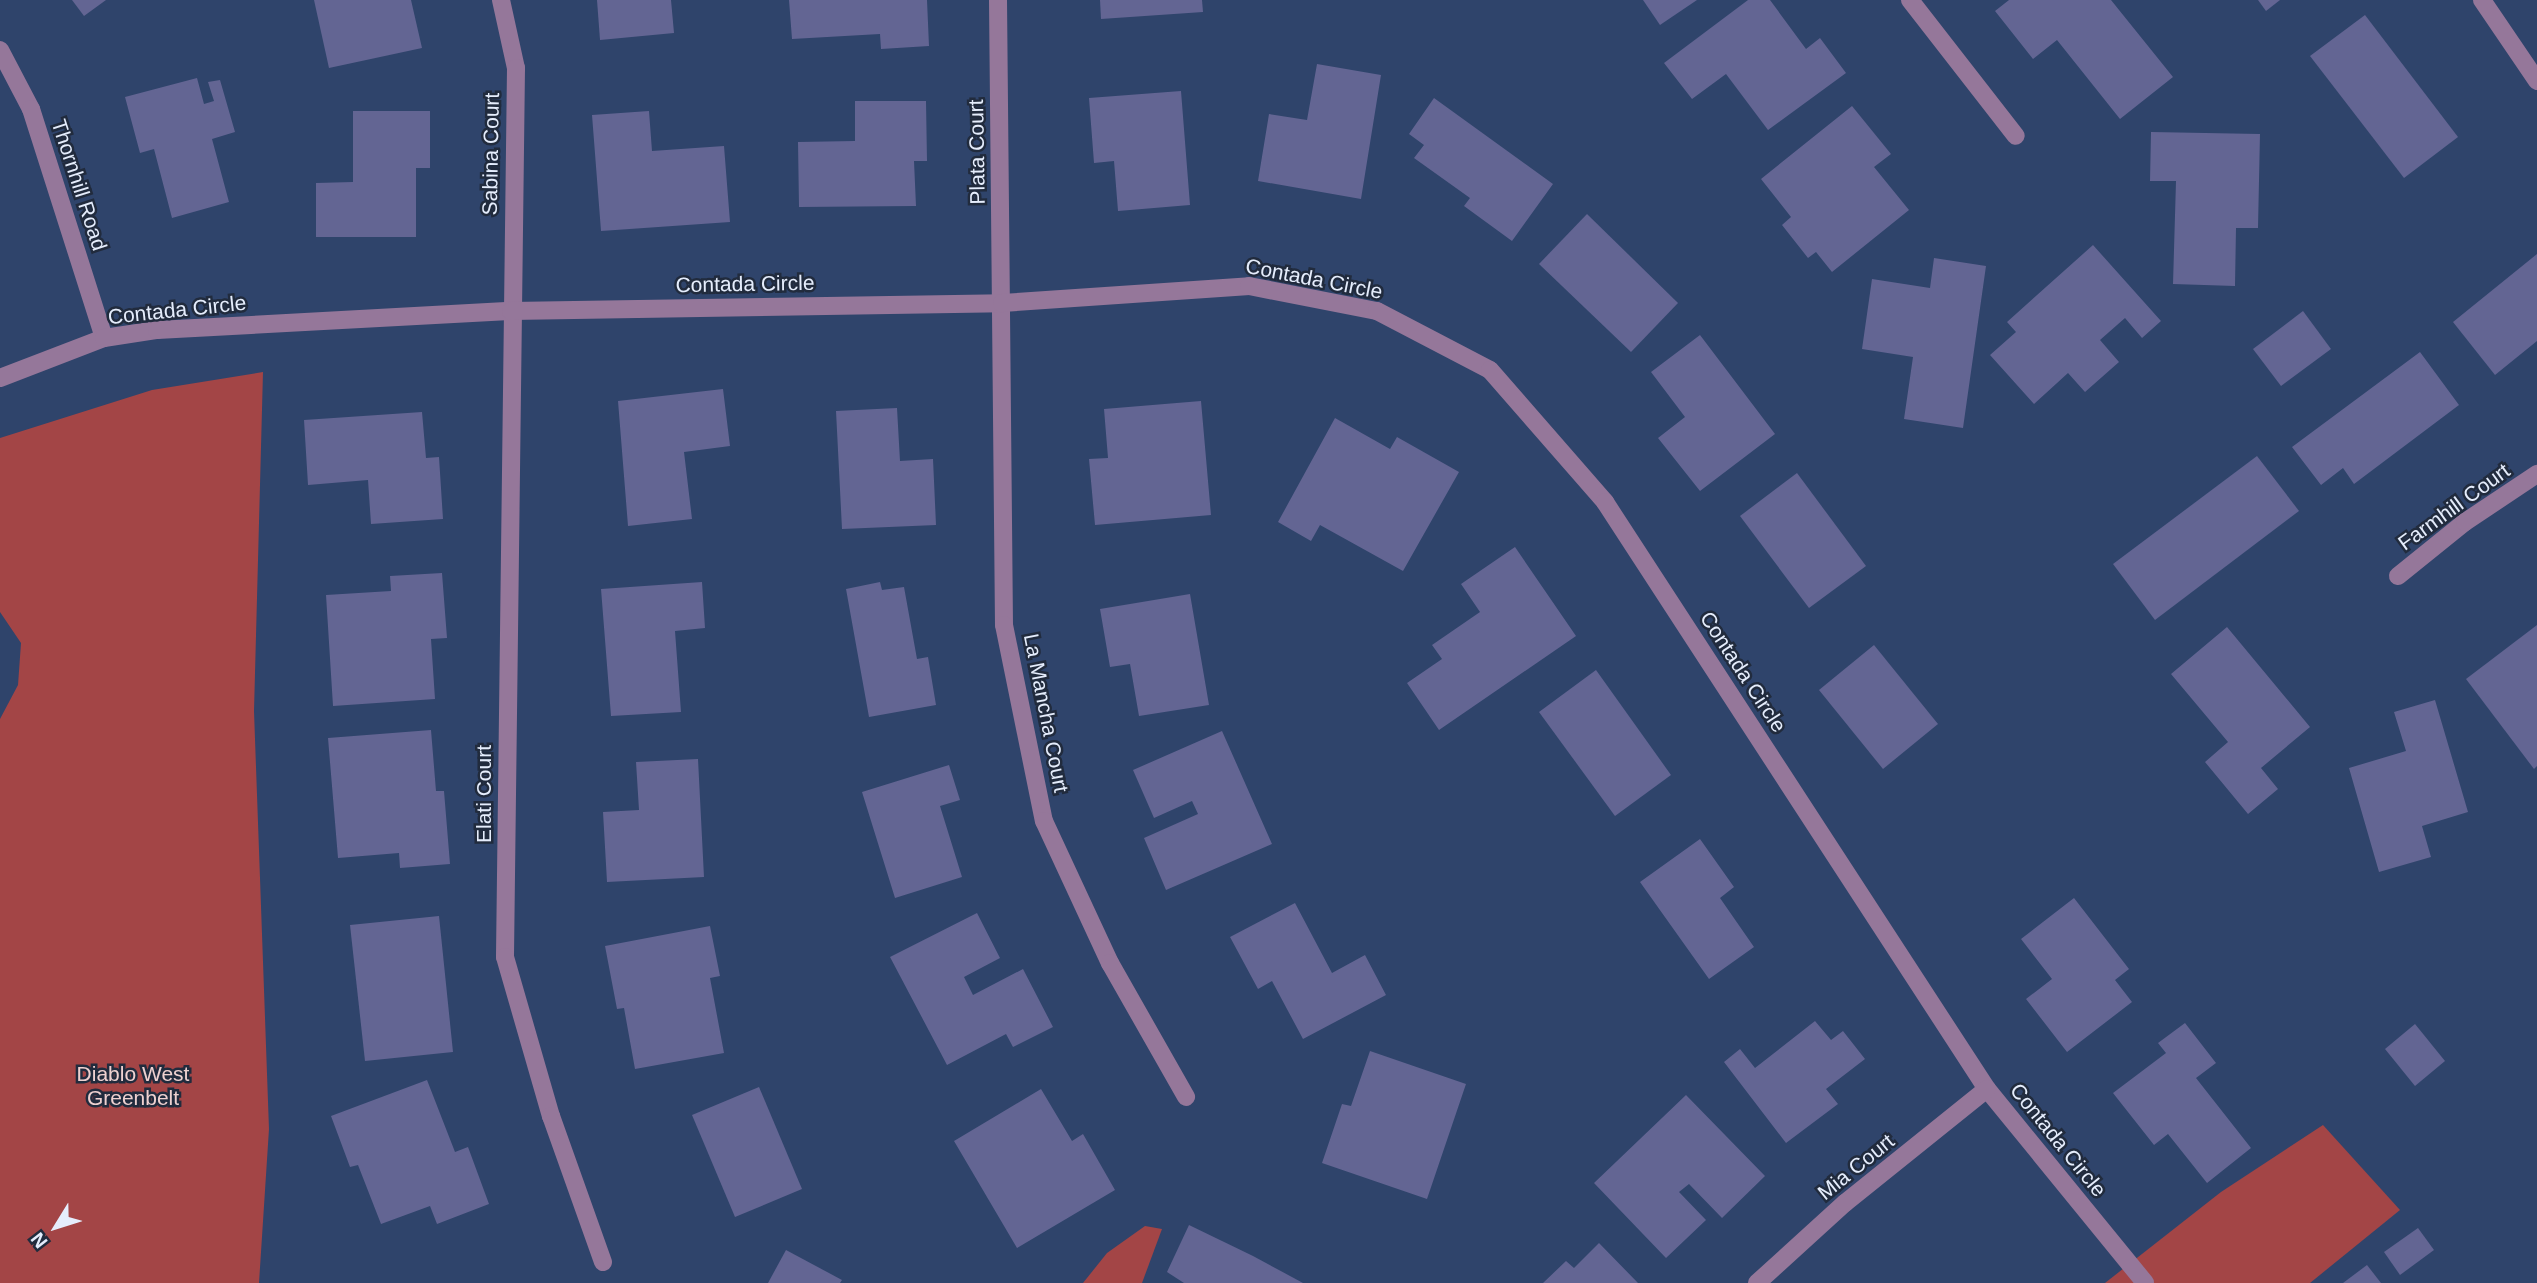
<!DOCTYPE html>
<html>
<head>
<meta charset="utf-8">
<style>
	body { margin:0 }
	#map { position:relative; width:2537px; height:1283px; overflow:hidden; background:#2f446b; font-family:Helvetica,sans-serif }
	div>[style] { position:absolute }
	.green>* { inset:0; background:#a34546 }
	.building>* { inset:0; background:#636593 }
	.minor>* { height:18px; margin:-9px; padding:0 9px; transform-origin:9px; border-radius:9px; background:#95779a }
	span { translate:-50% -50%; white-space:nowrap; text-align:center; line-height:1.15; -webkit-text-stroke:5px #212b3d; paint-order:stroke }
	.street-label { font-size:21px; color:#e5edfc }
	.park-label { font-size:21px; color:#efd1d0 }
	.north { position:absolute; left:21px; top:1192px; width:70px; height:70px; -webkit-text-stroke:5px #212b3d; paint-order:stroke; rotate:232deg; font-size:19px; font-weight:700; line-height:28px; text-align:center; color:#e5edfc }
	.north::after { content:''; display:block; margin:auto; width:24px; height:32px; background:#e5edfc; clip-path:polygon(50% 0,100% 100%,50% 72%,0 100%) }
</style>
</head>
<body>
<div id="map">
	<div class="green">
		<i style="clip-path:polygon(263px 372px,254px 711px,269px 1129px,259px 1283px,0 1283px,0 719px,18px 685px,21px 643px,0 612px,0 438px,152px 390px)"></i>
		<i style="clip-path:polygon(2323px 1125px,2400px 1210px,2310px 1283px,2105px 1283px,2221px 1192px)"></i>
		<i style="clip-path:polygon(1145px 1226px,1162px 1229px,1142px 1283px,1083px 1283px,1107px 1253px)"></i>
	</div>
	<div class="building">
		<i style="clip-path:polygon(72px 0,106px 0,84px 16px)"></i>
		<i style="clip-path:polygon(314px 0,411px 0,422px 48px,329px 68px)"></i>
		<i style="clip-path:polygon(597px 0,671px 0,674px 33px,600px 40px)"></i>
		<i style="clip-path:polygon(789px 0,927px 0,929px 46px,881px 49px,880px 34px,792px 39px)"></i>
		<i style="clip-path:polygon(1100px 0,1202px 0,1203px 12px,1101px 19px)"></i>
		<i style="clip-path:polygon(1643px 0,1697px 0,1660px 25px)"></i>
		<i style="clip-path:polygon(1748px 0,1770px 0,1806px 49px,1820px 38px,1846px 73px,1768px 130px,1726px 74px,1692px 99px,1664px 63px)"></i>
		<i style="clip-path:polygon(2009px 0,2111px 0,2173px 77px,2120px 119px,2057px 40px,2033px 59px,1995px 11px)"></i>
		<i style="clip-path:polygon(2258px 0,2280px 0,2266px 11px)"></i>
		<i style="clip-path:polygon(2365px 15px,2458px 137px,2404px 178px,2310px 56px)"></i>
		<i style="clip-path:polygon(1317px 64px,1381px 75px,1361px 199px,1258px 181px,1269px 114px,1307px 120px)"></i>
		<i style="clip-path:polygon(197px 78px,204px 104px,214px 101px,208px 82px,220px 80px,235px 132px,212px 139px,229px 202px,172px 218px,154px 149px,140px 153px,125px 97px)"></i>
		<i style="clip-path:polygon(1181px 91px,1190px 205px,1118px 211px,1114px 161px,1094px 163px,1089px 98px)"></i>
		<i style="clip-path:polygon(1434px 98px,1553px 184px,1512px 241px,1464px 206px,1470px 198px,1414px 158px,1424px 145px,1409px 134px)"></i>
		<i style="clip-path:polygon(855px 101px,926px 101px,927px 161px,914px 161px,916px 206px,799px 207px,798px 142px,855px 141px)"></i>
		<i style="clip-path:polygon(1852px 106px,1891px 154px,1874px 167px,1909px 210px,1832px 272px,1816px 252px,1808px 258px,1782px 225px,1791px 217px,1761px 179px)"></i>
		<i style="clip-path:polygon(353px 111px,430px 111px,430px 168px,416px 168px,416px 237px,316px 237px,316px 183px,353px 182px)"></i>
		<i style="clip-path:polygon(649px 111px,652px 151px,724px 146px,730px 222px,601px 231px,592px 115px)"></i>
		<i style="clip-path:polygon(2151px 132px,2260px 134px,2258px 228px,2236px 228px,2235px 286px,2173px 284px,2176px 181px,2150px 181px)"></i>
		<i style="clip-path:polygon(1587px 214px,1678px 303px,1631px 352px,1539px 264px)"></i>
		<i style="clip-path:polygon(2093px 245px,2161px 321px,2142px 338px,2125px 318px,2100px 340px,2119px 362px,2085px 392px,2068px 373px,2034px 404px,1990px 355px,2016px 332px,2007px 322px)"></i>
		<i style="clip-path:polygon(2537px 254px,2537px 341px,2495px 375px,2453px 322px)"></i>
		<i style="clip-path:polygon(1934px 258px,1986px 266px,1963px 428px,1904px 419px,1913px 357px,1862px 349px,1872px 279px,1930px 288px)"></i>
		<i style="clip-path:polygon(2303px 311px,2331px 349px,2281px 386px,2253px 349px)"></i>
		<i style="clip-path:polygon(1700px 335px,1775px 434px,1700px 491px,1658px 438px,1685px 417px,1651px 372px)"></i>
		<i style="clip-path:polygon(2420px 352px,2459px 405px,2354px 484px,2343px 468px,2321px 485px,2292px 447px)"></i>
		<i style="clip-path:polygon(723px 389px,730px 446px,684px 452px,692px 519px,628px 526px,618px 401px)"></i>
		<i style="clip-path:polygon(1201px 401px,1211px 515px,1095px 525px,1089px 459px,1108px 458px,1104px 409px)"></i>
		<i style="clip-path:polygon(897px 408px,900px 461px,933px 459px,936px 525px,842px 529px,836px 411px)"></i>
		<i style="clip-path:polygon(422px 412px,426px 458px,439px 457px,443px 519px,371px 524px,368px 480px,308px 485px,304px 420px)"></i>
		<i style="clip-path:polygon(1335px 418px,1390px 449px,1397px 437px,1459px 472px,1403px 571px,1320px 525px,1311px 541px,1278px 522px)"></i>
		<i style="clip-path:polygon(2257px 456px,2299px 511px,2155px 620px,2113px 564px)"></i>
		<i style="clip-path:polygon(1797px 473px,1866px 566px,1809px 608px,1740px 516px)"></i>
		<i style="clip-path:polygon(1515px 547px,1576px 636px,1439px 730px,1407px 683px,1442px 659px,1432px 645px,1480px 612px,1461px 584px)"></i>
		<i style="clip-path:polygon(442px 573px,447px 638px,431px 639px,435px 699px,333px 706px,326px 595px,391px 591px,390px 576px)"></i>
		<i style="clip-path:polygon(702px 582px,705px 628px,675px 631px,681px 712px,611px 716px,601px 589px)"></i>
		<i style="clip-path:polygon(880px 582px,882px 590px,904px 587px,917px 659px,928px 657px,936px 705px,869px 717px,846px 589px)"></i>
		<i style="clip-path:polygon(1190px 594px,1209px 705px,1139px 716px,1130px 664px,1110px 667px,1100px 609px)"></i>
		<i style="clip-path:polygon(2537px 625px,2537px 766px,2534px 769px,2466px 679px)"></i>
		<i style="clip-path:polygon(2227px 627px,2310px 727px,2261px 768px,2278px 789px,2248px 814px,2205px 762px,2228px 742px,2171px 674px)"></i>
		<i style="clip-path:polygon(1874px 645px,1938px 724px,1883px 769px,1819px 690px)"></i>
		<i style="clip-path:polygon(1596px 670px,1671px 775px,1615px 816px,1539px 712px)"></i>
		<i style="clip-path:polygon(2435px 700px,2468px 812px,2422px 826px,2431px 857px,2379px 872px,2349px 768px,2406px 751px,2394px 712px)"></i>
		<i style="clip-path:polygon(431px 730px,436px 791px,444px 791px,450px 864px,400px 868px,399px 853px,338px 858px,328px 738px)"></i>
		<i style="clip-path:polygon(1222px 731px,1272px 844px,1166px 890px,1144px 838px,1198px 814px,1192px 801px,1154px 818px,1133px 770px)"></i>
		<i style="clip-path:polygon(698px 759px,704px 877px,607px 882px,603px 812px,639px 810px,636px 762px)"></i>
		<i style="clip-path:polygon(949px 765px,960px 800px,940px 806px,962px 877px,895px 898px,862px 792px)"></i>
		<i style="clip-path:polygon(1700px 839px,1734px 887px,1720px 898px,1754px 947px,1709px 979px,1640px 882px)"></i>
		<i style="clip-path:polygon(2074px 898px,2129px 969px,2115px 980px,2132px 1002px,2067px 1052px,2026px 999px,2052px 979px,2021px 939px)"></i>
		<i style="clip-path:polygon(1295px 903px,1332px 973px,1365px 955px,1386px 995px,1303px 1039px,1272px 981px,1258px 989px,1230px 937px)"></i>
		<i style="clip-path:polygon(977px 913px,1000px 958px,964px 977px,973px 995px,1023px 969px,1053px 1027px,1013px 1047px,1006px 1034px,947px 1065px,890px 957px)"></i>
		<i style="clip-path:polygon(439px 916px,453px 1052px,365px 1061px,350px 925px)"></i>
		<i style="clip-path:polygon(710px 926px,720px 976px,710px 978px,724px 1053px,635px 1069px,624px 1008px,617px 1009px,605px 946px)"></i>
		<i style="clip-path:polygon(1815px 1021px,1831px 1040px,1843px 1031px,1865px 1059px,1826px 1089px,1838px 1104px,1786px 1143px,1724px 1062px,1740px 1049px,1755px 1068px)"></i>
		<i style="clip-path:polygon(2185px 1023px,2216px 1063px,2196px 1078px,2251px 1148px,2207px 1183px,2168px 1134px,2154px 1145px,2113px 1093px,2166px 1053px,2158px 1043px)"></i>
		<i style="clip-path:polygon(2415px 1024px,2445px 1061px,2415px 1086px,2385px 1049px)"></i>
		<i style="clip-path:polygon(1370px 1051px,1466px 1084px,1427px 1199px,1322px 1163px,1342px 1104px,1351px 1106px)"></i>
		<i style="clip-path:polygon(427px 1080px,455px 1152px,468px 1147px,489px 1204px,437px 1224px,430px 1206px,381px 1224px,358px 1165px,350px 1167px,331px 1116px)"></i>
		<i style="clip-path:polygon(759px 1087px,802px 1189px,735px 1217px,692px 1115px)"></i>
		<i style="clip-path:polygon(1041px 1089px,1072px 1141px,1083px 1134px,1115px 1190px,1017px 1248px,954px 1141px)"></i>
		<i style="clip-path:polygon(1686px 1095px,1765px 1176px,1722px 1218px,1689px 1184px,1679px 1192px,1706px 1220px,1666px 1258px,1594px 1183px)"></i>
		<i style="clip-path:polygon(1189px 1225px,1253px 1256px,1303px 1283px,1184px 1283px,1167px 1272px)"></i>
		<i style="clip-path:polygon(2418px 1228px,2434px 1250px,2400px 1275px,2384px 1252px)"></i>
		<i style="clip-path:polygon(1599px 1243px,1638px 1283px,1543px 1283px,1566px 1261px,1574px 1268px)"></i>
		<i style="clip-path:polygon(786px 1250px,842px 1280px,840px 1283px,768px 1283px)"></i>
		<i style="clip-path:polygon(2367px 1265px,2381px 1283px,2343px 1283px)"></i>
	</div>
	<div class="minor">
		<i style="left:501px;top:0;width:70px;rotate:77.6deg"></i>
		<i style="left:516px;top:68px;width:889px;rotate:90.71deg"></i>
		<i style="left:505px;top:957px;width:166px;rotate:73.9deg"></i>
		<i style="left:551px;top:1116px;width:155px;rotate:70.4deg"></i>
		<i style="left:998px;top:0;width:625px;rotate:89.45deg"></i>
		<i style="left:1004px;top:625px;width:200px;rotate:78.5deg"></i>
		<i style="left:1044px;top:821px;width:157px;rotate:65.1deg"></i>
		<i style="left:1110px;top:963px;width:154px;rotate:60.4deg"></i>
		<i style="left:1910px;top:0;width:172px;rotate:52.1deg"></i>
		<i style="left:2482px;top:0;width:98px;rotate:55.8deg"></i>
		<i style="left:0;top:50px;width:67px;rotate:62.3deg"></i>
		<i style="left:31px;top:109px;width:240px;rotate:72.3deg"></i>
		<i style="left:0;top:378px;width:111px;rotate:-21deg"></i>
		<i style="left:104px;top:338px;width:54px;rotate:-8.6deg"></i>
		<i style="left:157px;top:330px;width:355px;rotate:-3.1deg"></i>
		<i style="left:511px;top:311px;width:491px;rotate:-0.9deg"></i>
		<i style="left:1002px;top:303px;width:248px;rotate:-3.9deg"></i>
		<i style="left:1249px;top:286px;width:130px;rotate:11.1deg"></i>
		<i style="left:1377px;top:311px;width:127px;rotate:27.6deg"></i>
		<i style="left:1490px;top:370px;width:175px;rotate:48.9deg"></i>
		<i style="left:1605px;top:502px;width:700px;rotate:56.95deg"></i>
		<i style="left:1987px;top:1089px;width:250px;rotate:50.8deg"></i>
		<i style="left:2398px;top:576px;width:86px;rotate:-38.9deg"></i>
		<i style="left:2465px;top:522px;width:87px;rotate:-33.7deg"></i>
		<i style="left:1757px;top:1283px;width:119px;rotate:-42.3deg"></i>
		<i style="left:1845px;top:1203px;width:182px;rotate:-38.8deg"></i>
	</div>
	<div class="street-label">
		<span style="left:977px;top:152px;rotate:-91deg">Plata Court</span>
		<span style="left:491px;top:154px;rotate:-89deg">Sabina Court</span>
		<span style="left:79px;top:185px;rotate:72deg">Thornhill Road</span>
		<span style="left:1314px;top:279px;rotate:11deg">Contada Circle</span>
		<span style="left:745px;top:284px;rotate:-1deg">Contada Circle</span>
		<span style="left:177px;top:310px;rotate:-6deg">Contada Circle</span>
		<span style="left:2454px;top:507px;rotate:-36deg">Farmhill Court</span>
		<span style="left:1743px;top:672px;rotate:57deg">Contada Circle</span>
		<span style="left:1046px;top:713px;rotate:79deg">La Mancha Court</span>
		<span style="left:484px;top:794px;rotate:-90deg">Elati Court</span>
		<span style="left:2058px;top:1140px;rotate:51deg">Contada Circle</span>
		<span style="left:1856px;top:1167px;rotate:-39deg">Mia Court</span>
	</div>
	<div class="park-label">
		<span style="left:133px;top:1086px">Diablo West<br>Greenbelt</span>
	</div>
	<div class="north">N</div>
</div>
</body>
</html>
